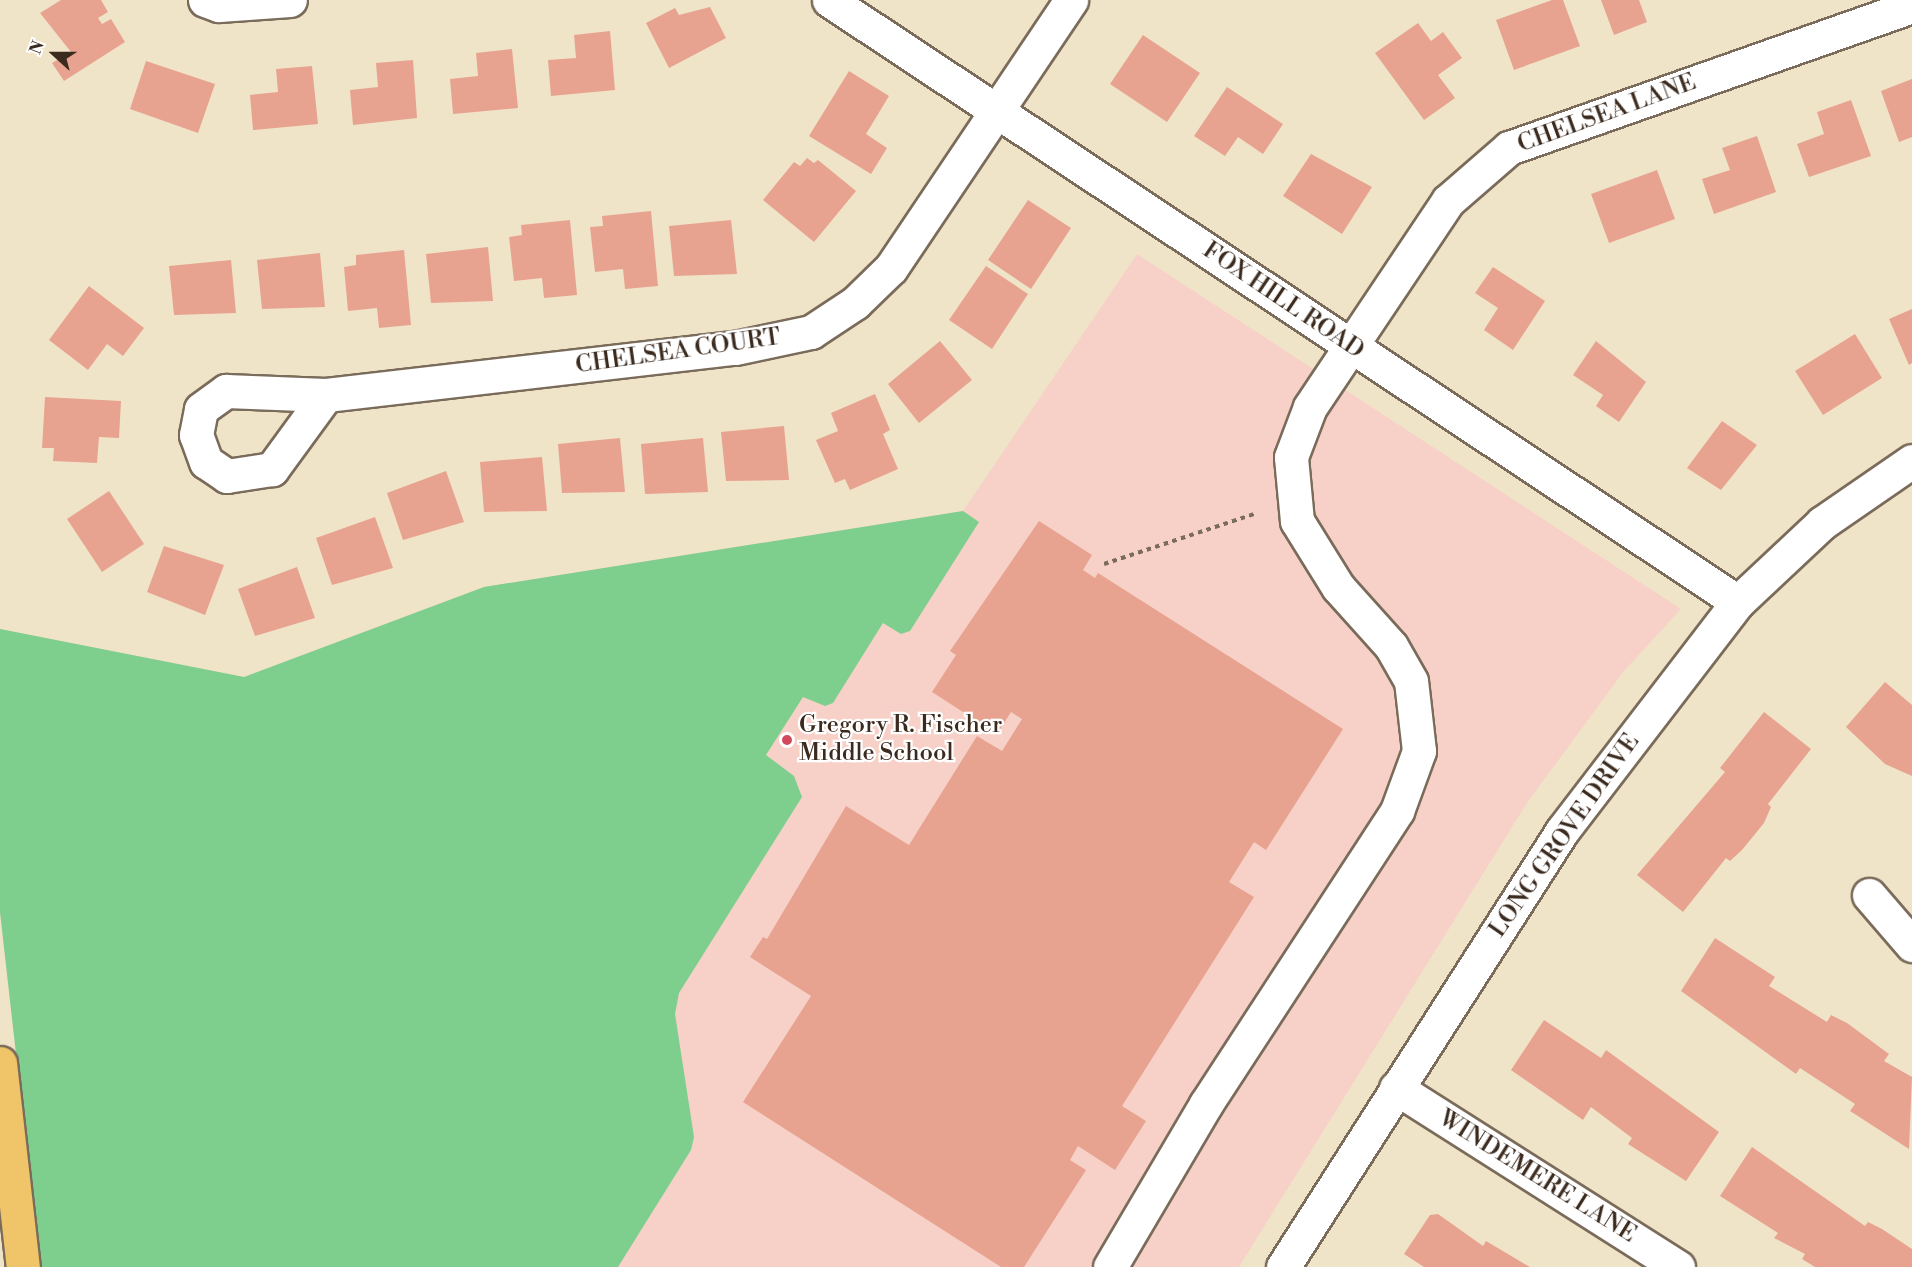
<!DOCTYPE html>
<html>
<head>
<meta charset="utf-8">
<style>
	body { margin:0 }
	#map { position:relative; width:1912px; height:1267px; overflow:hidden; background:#f0e4c8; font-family:"Libre Bodoni",serif }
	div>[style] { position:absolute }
	.built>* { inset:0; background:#f7d1c7 }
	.green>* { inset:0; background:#7ece8e }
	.building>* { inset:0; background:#e7a390 }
	.path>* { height:4px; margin-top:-2px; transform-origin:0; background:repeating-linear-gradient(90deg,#7a6b5a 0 4.5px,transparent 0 9px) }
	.roads { filter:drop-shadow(2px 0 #7a6b5a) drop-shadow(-2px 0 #7a6b5a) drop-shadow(0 2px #7a6b5a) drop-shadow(0 -2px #7a6b5a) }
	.minor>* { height:33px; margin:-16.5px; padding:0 16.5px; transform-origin:16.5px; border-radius:16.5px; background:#fff }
	.major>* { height:33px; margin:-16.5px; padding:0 16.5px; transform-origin:16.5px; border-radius:16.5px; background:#f0c469 }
	.dots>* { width:16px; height:16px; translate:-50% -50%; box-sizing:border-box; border:3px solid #fff; border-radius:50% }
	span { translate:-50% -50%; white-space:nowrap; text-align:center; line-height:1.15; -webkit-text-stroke:4.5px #fff; paint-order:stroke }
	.street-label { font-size:24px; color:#3b2a1e }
	.poi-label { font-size:24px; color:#3b2a1e }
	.left { translate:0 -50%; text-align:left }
	.north { position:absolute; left:24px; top:24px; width:60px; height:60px; -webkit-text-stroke:4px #fff; paint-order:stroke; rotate:291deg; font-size:16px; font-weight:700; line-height:24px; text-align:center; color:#3b2a1e }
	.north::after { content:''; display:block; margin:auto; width:21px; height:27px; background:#3b2a1e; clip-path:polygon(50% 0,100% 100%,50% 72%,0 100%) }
</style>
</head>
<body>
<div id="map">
	<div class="built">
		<i style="clip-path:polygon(1137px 254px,1681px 609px,1624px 671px,1527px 803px,1239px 1267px,40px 1267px,0 912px,0 629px,244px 677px,484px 587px,963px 511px)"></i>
	</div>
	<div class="green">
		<i style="clip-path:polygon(963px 511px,979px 522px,910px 631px,901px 634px,883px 623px,833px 703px,825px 706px,803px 697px,766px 755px,794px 776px,802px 797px,679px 993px,675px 1014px,694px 1137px,691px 1150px,618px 1267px,40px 1267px,0 912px,0 629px,244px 677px,484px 587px)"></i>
	</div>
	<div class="building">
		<i style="clip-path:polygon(61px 0,101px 0,108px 12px,98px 18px,102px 24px,111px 19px,125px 42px,64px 81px,52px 63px,71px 52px,40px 13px)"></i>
		<i style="clip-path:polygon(1552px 0,1563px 0,1580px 46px,1514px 70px,1496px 20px)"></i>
		<i style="clip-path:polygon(1601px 0,1639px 0,1647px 22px,1614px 35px)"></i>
		<i style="clip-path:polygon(710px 7px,726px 38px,669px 68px,646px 23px,675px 8px,679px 15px)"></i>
		<i style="clip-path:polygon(1418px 23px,1431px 41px,1443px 32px,1462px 58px,1438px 75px,1455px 98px,1424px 120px,1375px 53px)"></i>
		<i style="clip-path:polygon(610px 31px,615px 90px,551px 96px,548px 60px,576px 58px,574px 35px)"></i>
		<i style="clip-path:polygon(1143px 35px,1200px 73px,1167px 122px,1110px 84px)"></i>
		<i style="clip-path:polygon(512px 49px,518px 108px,453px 114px,450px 79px,478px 76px,476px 53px)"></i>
		<i style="clip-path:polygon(413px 60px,417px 118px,353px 125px,350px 90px,378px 87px,376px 63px)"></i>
		<i style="clip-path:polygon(146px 61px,215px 84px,198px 133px,130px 109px)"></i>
		<i style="clip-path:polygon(312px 66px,318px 124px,253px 130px,250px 95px,278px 92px,276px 69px)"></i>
		<i style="clip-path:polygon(849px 71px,889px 96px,866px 134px,887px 148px,871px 174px,809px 136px)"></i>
		<i style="clip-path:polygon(1912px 79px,1912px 137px,1899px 142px,1881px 91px)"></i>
		<i style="clip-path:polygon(1227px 87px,1283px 124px,1263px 154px,1238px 137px,1225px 156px,1194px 136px)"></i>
		<i style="clip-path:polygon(1851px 100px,1871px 156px,1809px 177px,1797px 144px,1824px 134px,1817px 112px)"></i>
		<i style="clip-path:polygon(1757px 136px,1776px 192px,1714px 214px,1702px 179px,1730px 170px,1722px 148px)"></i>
		<i style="clip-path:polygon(1311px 154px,1372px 187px,1342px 234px,1283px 196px)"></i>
		<i style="clip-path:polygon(807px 158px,814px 163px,818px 160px,856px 191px,814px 242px,763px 200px,794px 162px,800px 166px)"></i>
		<i style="clip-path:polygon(1657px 170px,1675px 219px,1609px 243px,1591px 194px)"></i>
		<i style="clip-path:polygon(1028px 200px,1071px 228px,1031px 289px,988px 260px)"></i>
		<i style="clip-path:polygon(651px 211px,658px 286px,625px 289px,623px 269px,595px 272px,590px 227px,603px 226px,602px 216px)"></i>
		<i style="clip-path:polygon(570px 220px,577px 295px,544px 298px,542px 278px,514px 281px,509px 237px,522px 235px,521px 225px)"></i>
		<i style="clip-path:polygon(731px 220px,737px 274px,674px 276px,669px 226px)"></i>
		<i style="clip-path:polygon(488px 247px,493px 301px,431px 303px,426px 254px)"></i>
		<i style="clip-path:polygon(404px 250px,411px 325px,379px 328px,377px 308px,348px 311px,344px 267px,356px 265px,356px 255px)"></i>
		<i style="clip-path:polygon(320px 253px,325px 307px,262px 309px,257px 260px)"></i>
		<i style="clip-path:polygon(231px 260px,236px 313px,174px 315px,169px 266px)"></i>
		<i style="clip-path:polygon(986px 266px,1028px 294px,992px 349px,949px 320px)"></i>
		<i style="clip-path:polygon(1493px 267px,1545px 301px,1513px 350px,1484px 330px,1498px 308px,1475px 293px)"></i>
		<i style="clip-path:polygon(89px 286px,144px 328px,123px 356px,107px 344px,88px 370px,49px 340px)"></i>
		<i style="clip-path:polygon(1912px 309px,1912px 363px,1909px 365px,1889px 319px)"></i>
		<i style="clip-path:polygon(1855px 334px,1882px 378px,1823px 415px,1795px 371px)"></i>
		<i style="clip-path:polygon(940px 341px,972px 380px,919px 423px,888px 384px)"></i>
		<i style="clip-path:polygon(1596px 341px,1646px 382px,1619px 422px,1596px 406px,1603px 395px,1573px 375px)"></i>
		<i style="clip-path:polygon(875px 394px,890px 430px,883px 434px,898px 469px,850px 490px,845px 479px,835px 483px,816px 440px,838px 431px,831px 413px)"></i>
		<i style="clip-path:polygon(45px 397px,121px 401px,119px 438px,99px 437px,97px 463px,53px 461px,54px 448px,42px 448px)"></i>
		<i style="clip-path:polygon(1722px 421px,1757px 445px,1721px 490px,1687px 468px)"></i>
		<i style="clip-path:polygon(784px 426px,789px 480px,726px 481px,721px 432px)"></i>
		<i style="clip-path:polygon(620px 438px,625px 492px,562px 493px,558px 444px)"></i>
		<i style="clip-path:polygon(703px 438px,708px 492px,645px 494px,641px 444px)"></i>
		<i style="clip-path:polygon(542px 457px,547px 511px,484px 512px,480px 462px)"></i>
		<i style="clip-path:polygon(446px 471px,464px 522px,403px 540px,387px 493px)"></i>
		<i style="clip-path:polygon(109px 491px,144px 544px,102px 572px,67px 519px)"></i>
		<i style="clip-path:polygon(375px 517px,393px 568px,332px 585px,316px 538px)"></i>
		<i style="clip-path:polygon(1039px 521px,1092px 555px,1083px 570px,1095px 578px,1098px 573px,1343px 729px,1266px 850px,1254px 842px,1229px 882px,1254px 897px,1122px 1106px,1146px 1121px,1115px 1170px,1078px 1146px,1070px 1160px,1086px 1170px,1024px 1267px,1001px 1267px,743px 1102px,811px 996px,750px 957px,763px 937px,767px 939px,846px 806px,909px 845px,977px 736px,1002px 751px,1022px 719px,1011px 712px,997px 734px,932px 692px,956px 655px,950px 651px)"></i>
		<i style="clip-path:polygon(164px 546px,224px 565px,205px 615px,147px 592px)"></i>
		<i style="clip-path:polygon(297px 567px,315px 618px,255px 636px,238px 589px)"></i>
		<i style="clip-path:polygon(1885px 682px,1912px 705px,1912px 776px,1885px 764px,1846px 727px)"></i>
		<i style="clip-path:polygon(1764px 712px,1811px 749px,1768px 804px,1771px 807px,1764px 823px,1742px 850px,1730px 861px,1726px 858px,1683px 912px,1637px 875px,1725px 772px,1720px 768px)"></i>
		<i style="clip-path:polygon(1715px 938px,1775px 977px,1769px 986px,1827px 1022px,1831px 1015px,1847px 1023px,1889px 1054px,1884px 1061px,1912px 1077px,1909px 1149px,1850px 1111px,1855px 1104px,1800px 1068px,1796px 1074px,1681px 991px)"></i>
		<i style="clip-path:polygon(1544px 1020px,1601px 1058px,1606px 1050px,1719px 1132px,1686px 1181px,1628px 1144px,1632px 1138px,1591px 1107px,1583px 1120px,1511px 1070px)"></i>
		<i style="clip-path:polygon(1752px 1147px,1865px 1226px,1868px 1222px,1882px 1229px,1912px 1249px,1912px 1267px,1815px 1267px,1802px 1259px,1805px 1254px,1774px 1238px,1778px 1233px,1720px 1196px)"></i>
		<i style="clip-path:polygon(1438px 1214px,1483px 1246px,1486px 1241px,1530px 1267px,1424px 1267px,1404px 1254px,1430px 1215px)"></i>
	</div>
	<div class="path">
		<i style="left:1104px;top:564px;width:161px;rotate:-18.4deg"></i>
	</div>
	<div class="roads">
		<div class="minor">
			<i style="left:205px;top:0;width:15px;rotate:20deg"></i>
			<i style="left:219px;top:5px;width:71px;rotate:-4deg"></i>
			<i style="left:829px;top:0;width:1090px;rotate:33.52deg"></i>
			<i style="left:326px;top:395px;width:92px;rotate:126.1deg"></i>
			<i style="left:272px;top:469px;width:46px;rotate:171.2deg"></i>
			<i style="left:227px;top:476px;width:25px;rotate:-146deg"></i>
			<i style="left:206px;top:462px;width:29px;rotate:-110deg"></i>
			<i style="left:196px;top:435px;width:26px;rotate:-79deg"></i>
			<i style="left:201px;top:409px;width:31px;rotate:-36deg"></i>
			<i style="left:226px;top:391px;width:100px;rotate:2.3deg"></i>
			<i style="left:326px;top:395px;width:412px;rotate:-6.6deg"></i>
			<i style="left:735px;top:348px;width:78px;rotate:-11.9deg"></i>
			<i style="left:811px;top:332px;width:53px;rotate:-33.4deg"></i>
			<i style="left:855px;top:303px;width:50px;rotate:-44.2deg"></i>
			<i style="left:891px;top:268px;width:323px;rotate:-56.1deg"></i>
			<i style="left:1869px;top:895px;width:66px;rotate:49.3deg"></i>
			<i style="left:1396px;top:1088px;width:334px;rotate:32.4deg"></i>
			<i style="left:1110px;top:1267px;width:189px;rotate:-59.5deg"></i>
			<i style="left:1206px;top:1104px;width:350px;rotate:-56.9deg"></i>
			<i style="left:1397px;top:811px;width:64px;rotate:-69.9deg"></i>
			<i style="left:1419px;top:751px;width:70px;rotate:-96.5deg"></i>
			<i style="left:1411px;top:681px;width:40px;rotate:-119.7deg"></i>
			<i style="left:1391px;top:646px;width:79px;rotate:-131.9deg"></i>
			<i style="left:1338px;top:587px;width:78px;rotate:-121.8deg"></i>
			<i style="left:1297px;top:521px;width:64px;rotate:-95.4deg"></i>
			<i style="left:1291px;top:457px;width:53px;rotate:-69.2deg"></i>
			<i style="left:1310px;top:407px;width:248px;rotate:-56.2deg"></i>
			<i style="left:1448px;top:201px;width:81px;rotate:-41deg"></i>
			<i style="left:1509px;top:148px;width:427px;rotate:-19.4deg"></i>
			<i style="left:1283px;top:1267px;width:518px;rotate:-57.38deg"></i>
			<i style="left:1562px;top:831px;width:289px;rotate:-52.5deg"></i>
			<i style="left:1738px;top:602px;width:115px;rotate:-43.2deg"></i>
			<i style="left:1822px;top:523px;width:109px;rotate:-34.6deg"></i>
		</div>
		<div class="major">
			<i style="left:0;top:1063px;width:205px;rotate:83.6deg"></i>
		</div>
	</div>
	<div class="dots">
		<i style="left:787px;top:740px;background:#d1495b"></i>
	</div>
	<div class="street-label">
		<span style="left:1607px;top:114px;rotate:-20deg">CHELSEA LANE</span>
		<span style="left:1283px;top:301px;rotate:34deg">FOX HILL ROAD</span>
		<span style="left:678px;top:352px;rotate:-8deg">CHELSEA COURT</span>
		<span style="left:1565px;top:836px;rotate:-55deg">LONG GROVE DRIVE</span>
		<span style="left:1537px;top:1177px;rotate:32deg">WINDEMERE LANE</span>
	</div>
	<div class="poi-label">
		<span class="left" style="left:799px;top:740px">Gregory R. Fischer<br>Middle School</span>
	</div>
	<div class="north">N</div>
</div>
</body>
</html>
